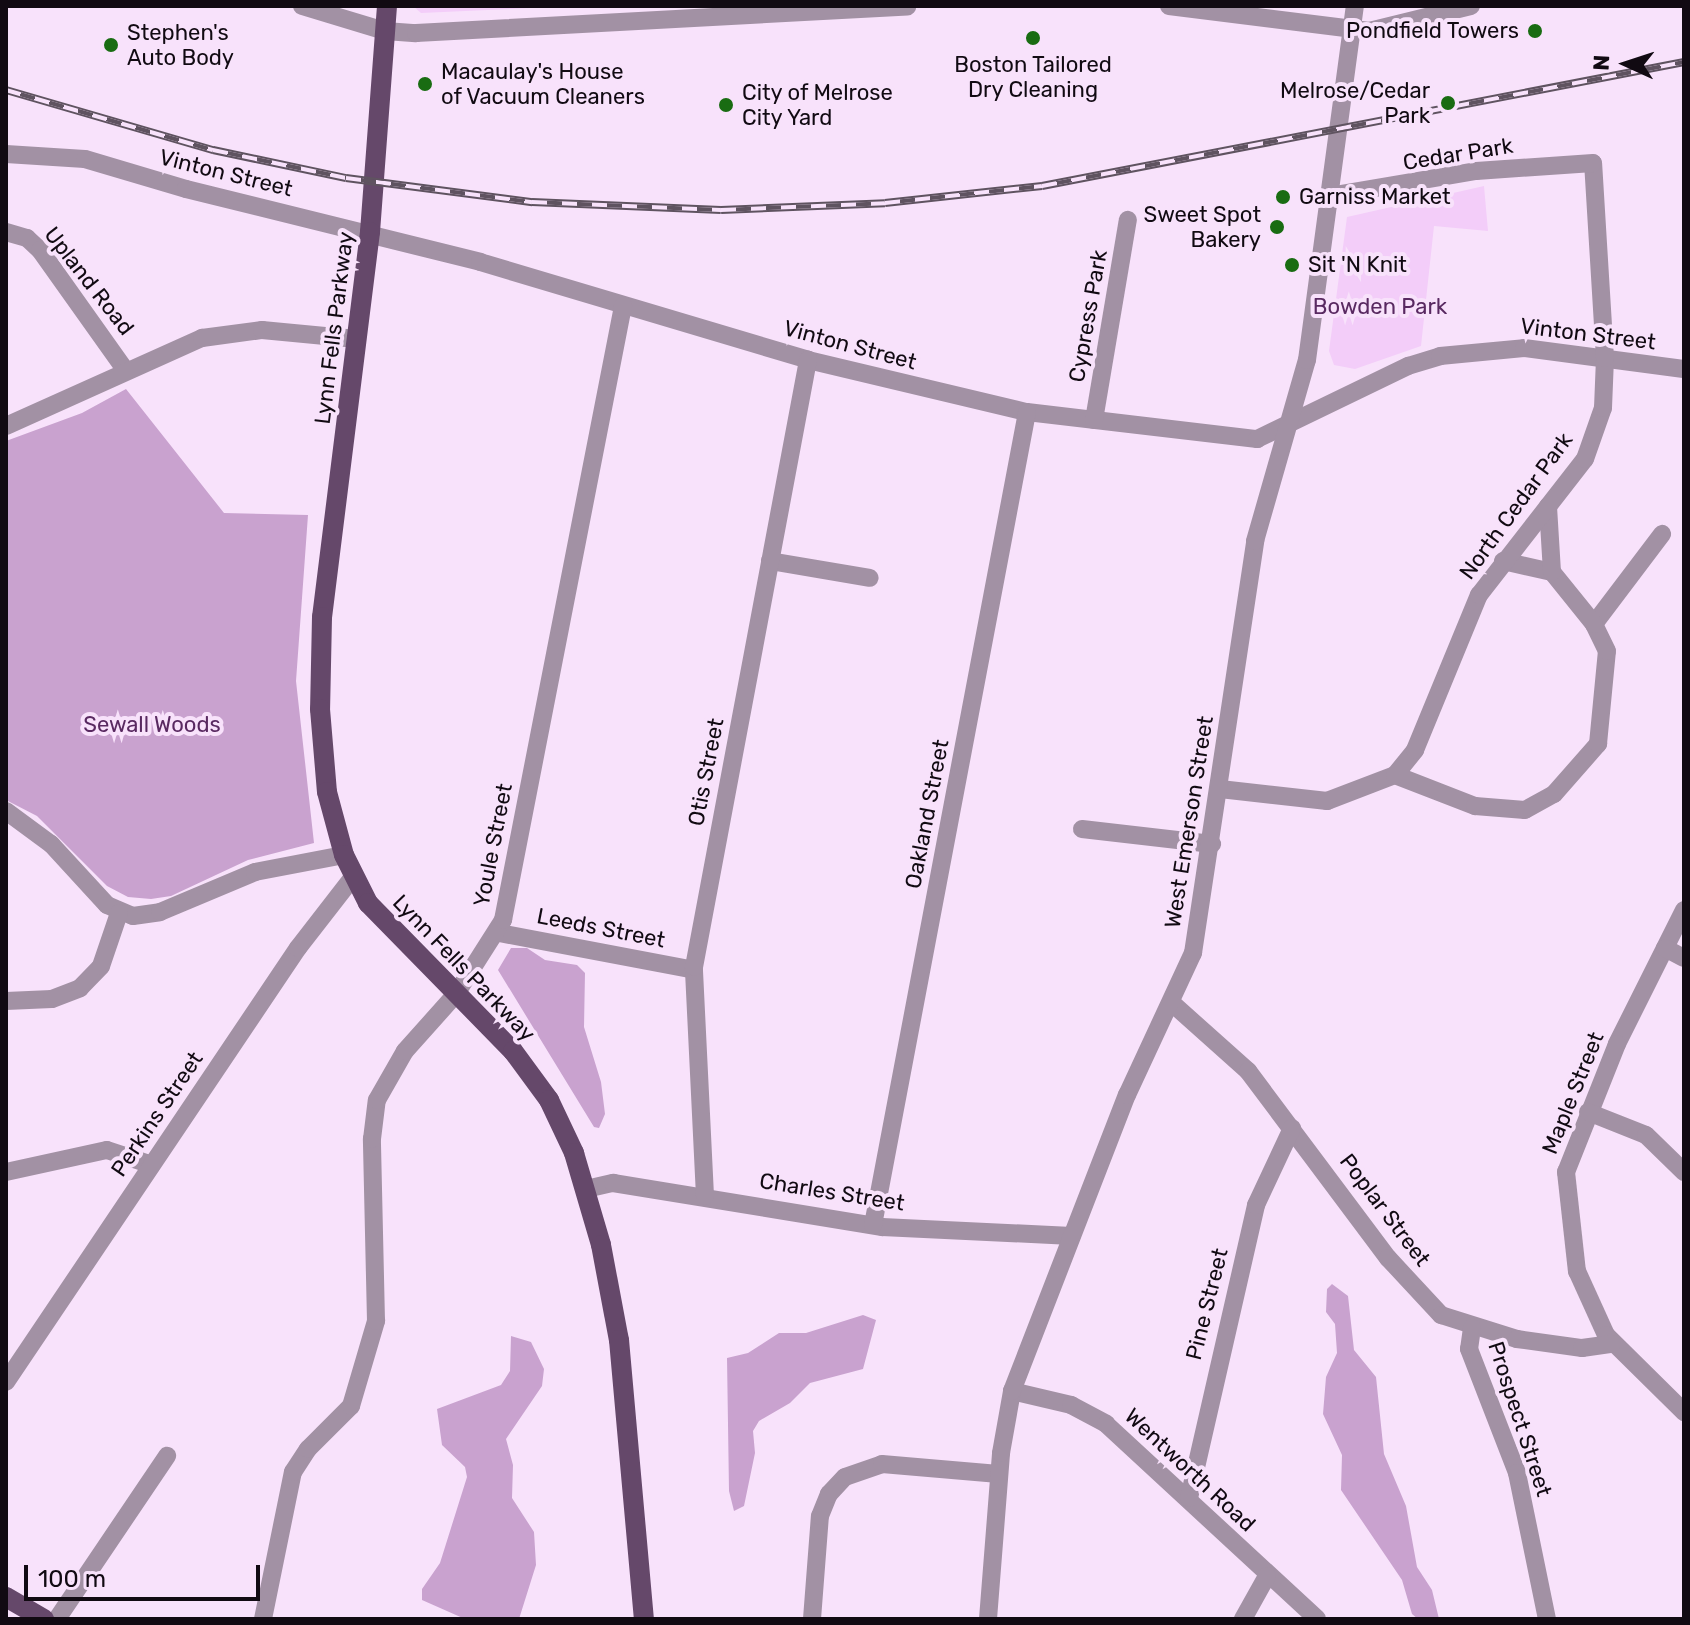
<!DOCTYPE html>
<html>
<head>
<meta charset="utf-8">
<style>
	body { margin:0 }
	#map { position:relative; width:1690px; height:1625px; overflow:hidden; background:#f8e2fb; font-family:Rubik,sans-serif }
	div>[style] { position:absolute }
	.green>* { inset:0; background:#f3cdf9 }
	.forest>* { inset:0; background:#c9a2cf }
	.minor>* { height:18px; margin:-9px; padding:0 9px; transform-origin:9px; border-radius:9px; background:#a291a4 }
	.major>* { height:20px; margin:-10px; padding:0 10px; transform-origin:10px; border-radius:10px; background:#65486a }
	.rail>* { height:8px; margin-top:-4px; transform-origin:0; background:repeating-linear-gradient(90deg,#f8e2fb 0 15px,#5f5360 0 30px); box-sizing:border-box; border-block:2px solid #5f5360 }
	.dots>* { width:22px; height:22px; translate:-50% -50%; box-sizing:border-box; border:4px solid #f8e2fb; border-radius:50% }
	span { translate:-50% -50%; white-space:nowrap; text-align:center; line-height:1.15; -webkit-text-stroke:8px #f8e2fb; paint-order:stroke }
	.poi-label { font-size:22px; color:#110a12 }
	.right { translate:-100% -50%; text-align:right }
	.left { translate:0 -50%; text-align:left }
	.street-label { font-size:22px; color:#110a12 }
	.park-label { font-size:22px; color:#592961 }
	.frame { position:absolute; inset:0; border:8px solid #110a12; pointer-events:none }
	.north { position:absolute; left:1586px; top:24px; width:80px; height:80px; -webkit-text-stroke:6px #f8e2fb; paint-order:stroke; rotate:273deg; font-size:22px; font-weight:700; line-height:32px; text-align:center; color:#110a12 }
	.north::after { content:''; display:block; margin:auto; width:28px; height:36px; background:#110a12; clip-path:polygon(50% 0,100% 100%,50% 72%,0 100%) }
	.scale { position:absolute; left:24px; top:1565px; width:236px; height:36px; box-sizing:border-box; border:4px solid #110a12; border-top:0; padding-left:10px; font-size:24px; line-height:28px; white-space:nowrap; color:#110a12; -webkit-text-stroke:6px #f8e2fb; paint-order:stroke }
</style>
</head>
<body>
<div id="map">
	<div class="green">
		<i style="clip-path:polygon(413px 6px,578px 6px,421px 13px)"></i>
		<i style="clip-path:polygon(1484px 186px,1488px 231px,1434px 226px,1421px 346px,1355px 369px,1334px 365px,1329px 351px,1347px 217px)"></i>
	</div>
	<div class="forest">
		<i style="clip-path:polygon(126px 389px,224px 513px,308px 515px,296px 681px,314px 843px,248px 860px,171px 896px,151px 899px,128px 897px,107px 886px,37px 816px,6px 800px,6px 441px,82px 413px)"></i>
		<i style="clip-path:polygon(511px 948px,527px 948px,545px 960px,577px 965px,585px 973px,584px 1027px,601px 1082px,605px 1114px,599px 1128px,594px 1127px,498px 970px)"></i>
		<i style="clip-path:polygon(1332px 1284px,1348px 1296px,1354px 1350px,1376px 1377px,1384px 1454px,1406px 1506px,1417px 1567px,1432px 1590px,1439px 1619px,1418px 1619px,1412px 1614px,1402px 1580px,1341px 1490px,1342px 1455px,1323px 1414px,1326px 1377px,1337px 1353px,1335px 1324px,1326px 1312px,1327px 1289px)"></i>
		<i style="clip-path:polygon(863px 1315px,876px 1320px,863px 1369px,810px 1383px,790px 1403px,759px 1421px,753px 1431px,755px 1453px,744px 1506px,734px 1511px,729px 1491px,727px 1358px,748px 1353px,779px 1333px,806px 1333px)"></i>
		<i style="clip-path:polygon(511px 1336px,531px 1342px,544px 1369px,542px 1386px,506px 1439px,513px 1465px,512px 1498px,534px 1532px,536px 1565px,519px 1619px,465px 1619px,422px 1600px,422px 1589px,440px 1563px,467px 1477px,465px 1467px,442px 1445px,437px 1409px,501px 1385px,510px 1371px)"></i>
	</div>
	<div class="minor">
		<i style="left:302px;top:6px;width:87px;rotate:16.8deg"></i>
		<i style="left:385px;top:31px;width:31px;rotate:4deg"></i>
		<i style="left:416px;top:33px;width:492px;rotate:-3.1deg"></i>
		<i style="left:1169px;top:6px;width:202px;rotate:7.1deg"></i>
		<i style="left:1369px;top:31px;width:105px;rotate:-13.8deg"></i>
		<i style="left:6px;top:154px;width:79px;rotate:3.6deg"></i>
		<i style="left:85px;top:159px;width:105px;rotate:16.5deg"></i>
		<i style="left:186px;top:189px;width:303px;rotate:13.9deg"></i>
		<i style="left:480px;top:262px;width:342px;rotate:16.6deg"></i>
		<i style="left:808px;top:360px;width:225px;rotate:13.4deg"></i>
		<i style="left:1027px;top:412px;width:232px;rotate:6.7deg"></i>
		<i style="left:1257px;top:439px;width:168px;rotate:-25.8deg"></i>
		<i style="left:1408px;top:366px;width:34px;rotate:-17deg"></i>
		<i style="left:1440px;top:356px;width:84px;rotate:-5.4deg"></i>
		<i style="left:1524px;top:348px;width:161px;rotate:7.5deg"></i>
		<i style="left:6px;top:232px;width:22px;rotate:16deg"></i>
		<i style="left:27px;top:238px;width:18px;rotate:43deg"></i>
		<i style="left:40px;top:250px;width:148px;rotate:54.6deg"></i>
		<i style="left:1094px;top:420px;width:203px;rotate:-80.4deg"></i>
		<i style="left:6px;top:426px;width:215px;rotate:-24.2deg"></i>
		<i style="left:202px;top:338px;width:61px;rotate:-7.6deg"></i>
		<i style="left:262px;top:330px;width:95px;rotate:5.4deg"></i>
		<i style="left:770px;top:561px;width:101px;rotate:9.6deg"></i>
		<i style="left:1503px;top:561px;width:50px;rotate:12.7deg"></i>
		<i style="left:1594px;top:624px;width:113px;rotate:-52.9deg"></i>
		<i style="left:1395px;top:775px;width:86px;rotate:21.2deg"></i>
		<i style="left:1475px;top:806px;width:50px;rotate:4.6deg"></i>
		<i style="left:1525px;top:810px;width:33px;rotate:-29deg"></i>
		<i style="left:1554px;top:794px;width:67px;rotate:-48.7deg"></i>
		<i style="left:1598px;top:744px;width:93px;rotate:-84.5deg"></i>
		<i style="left:1607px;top:651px;width:30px;rotate:-116deg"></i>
		<i style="left:1594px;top:624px;width:67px;rotate:-128.9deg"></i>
		<i style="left:1552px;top:572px;width:66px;rotate:-93.5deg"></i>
		<i style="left:1220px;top:789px;width:108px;rotate:6.4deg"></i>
		<i style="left:1327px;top:801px;width:73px;rotate:-20.9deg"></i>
		<i style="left:1395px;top:775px;width:32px;rotate:-51deg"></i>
		<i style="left:1415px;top:750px;width:168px;rotate:-67.6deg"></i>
		<i style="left:1479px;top:595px;width:172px;rotate:-52.1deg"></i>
		<i style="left:1585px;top:459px;width:54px;rotate:-70.6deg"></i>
		<i style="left:1603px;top:408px;width:50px;rotate:-87.7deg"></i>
		<i style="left:1605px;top:358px;width:195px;rotate:-93.5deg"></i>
		<i style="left:1593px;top:163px;width:117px;rotate:176.1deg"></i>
		<i style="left:1476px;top:171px;width:148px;rotate:170.3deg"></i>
		<i style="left:6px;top:811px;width:56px;rotate:36.3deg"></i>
		<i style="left:51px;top:844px;width:83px;rotate:47.4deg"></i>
		<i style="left:107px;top:905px;width:28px;rotate:23deg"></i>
		<i style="left:133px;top:916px;width:27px;rotate:-8deg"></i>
		<i style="left:160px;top:912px;width:103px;rotate:-22.8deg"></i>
		<i style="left:255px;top:872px;width:91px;rotate:-10.8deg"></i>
		<i style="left:1082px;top:829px;width:131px;rotate:6.6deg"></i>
		<i style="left:1684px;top:910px;width:150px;rotate:116.6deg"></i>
		<i style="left:1617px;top:1044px;width:138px;rotate:111.7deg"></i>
		<i style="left:1566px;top:1172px;width:100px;rotate:83.7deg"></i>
		<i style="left:1577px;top:1271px;width:70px;rotate:65.6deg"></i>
		<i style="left:1606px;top:1335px;width:110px;rotate:44.6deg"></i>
		<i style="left:499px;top:933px;width:198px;rotate:10.7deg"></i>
		<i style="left:1665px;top:948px;width:21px;rotate:28deg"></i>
		<i style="left:6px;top:1001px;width:46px;rotate:-2.5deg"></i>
		<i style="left:52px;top:999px;width:30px;rotate:-21deg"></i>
		<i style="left:80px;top:988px;width:30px;rotate:-46deg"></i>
		<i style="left:101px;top:966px;width:56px;rotate:-71.2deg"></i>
		<i style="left:1173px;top:1004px;width:101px;rotate:41.8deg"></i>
		<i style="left:1248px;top:1071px;width:234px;rotate:53.2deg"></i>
		<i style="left:1388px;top:1258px;width:78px;rotate:47.1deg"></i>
		<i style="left:1441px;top:1315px;width:80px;rotate:17.5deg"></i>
		<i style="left:1517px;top:1339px;width:66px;rotate:7.9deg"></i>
		<i style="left:1582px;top:1348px;width:30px;rotate:-8deg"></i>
		<i style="left:1588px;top:1112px;width:62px;rotate:21.6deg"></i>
		<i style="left:1646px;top:1135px;width:53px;rotate:44.2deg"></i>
		<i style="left:6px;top:1172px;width:103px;rotate:-12.3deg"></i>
		<i style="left:107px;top:1150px;width:47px;rotate:18.4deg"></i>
		<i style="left:586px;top:1189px;width:28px;rotate:-13deg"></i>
		<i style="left:613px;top:1183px;width:273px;rotate:9.3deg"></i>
		<i style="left:882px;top:1227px;width:190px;rotate:2.7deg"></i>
		<i style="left:705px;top:1196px;width:229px;rotate:-92.8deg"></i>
		<i style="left:694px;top:967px;width:618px;rotate:-79.36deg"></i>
		<i style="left:873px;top:1225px;width:827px;rotate:-79.27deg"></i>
		<i style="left:1472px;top:1328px;width:21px;rotate:98deg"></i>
		<i style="left:1469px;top:1349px;width:133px;rotate:68.8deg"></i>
		<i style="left:1517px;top:1473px;width:149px;rotate:78.4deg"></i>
		<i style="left:6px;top:1382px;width:523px;rotate:-56.07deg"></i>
		<i style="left:298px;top:948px;width:90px;rotate:-52.2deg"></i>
		<i style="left:1012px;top:1391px;width:61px;rotate:13.3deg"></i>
		<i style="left:1071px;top:1405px;width:40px;rotate:28deg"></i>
		<i style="left:1106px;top:1424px;width:287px;rotate:42.7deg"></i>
		<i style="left:1189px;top:1498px;width:301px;rotate:-77.1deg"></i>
		<i style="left:1256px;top:1205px;width:85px;rotate:-64.9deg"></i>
		<i style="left:57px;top:1619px;width:197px;rotate:-56deg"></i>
		<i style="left:263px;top:1619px;width:150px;rotate:-78.5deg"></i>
		<i style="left:293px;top:1472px;width:27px;rotate:-57deg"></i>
		<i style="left:308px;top:1449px;width:61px;rotate:-45deg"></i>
		<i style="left:351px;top:1406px;width:89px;rotate:-73.6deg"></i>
		<i style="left:376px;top:1321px;width:182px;rotate:-91.3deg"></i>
		<i style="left:372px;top:1139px;width:39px;rotate:-83deg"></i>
		<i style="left:377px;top:1100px;width:56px;rotate:-60.3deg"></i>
		<i style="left:405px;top:1051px;width:76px;rotate:-48.2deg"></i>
		<i style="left:456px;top:994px;width:88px;rotate:-57.6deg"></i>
		<i style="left:503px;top:920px;width:626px;rotate:-78.94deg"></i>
		<i style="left:812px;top:1619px;width:103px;rotate:-85.6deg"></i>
		<i style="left:820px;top:1516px;width:24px;rotate:-68deg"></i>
		<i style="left:829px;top:1494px;width:23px;rotate:-47deg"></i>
		<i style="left:845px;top:1477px;width:39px;rotate:-19deg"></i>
		<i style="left:882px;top:1464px;width:117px;rotate:4.9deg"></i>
		<i style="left:988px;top:1619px;width:167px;rotate:-85.5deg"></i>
		<i style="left:1001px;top:1453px;width:63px;rotate:-79.9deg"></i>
		<i style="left:1012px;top:1391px;width:318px;rotate:-68.8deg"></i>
		<i style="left:1127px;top:1095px;width:157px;rotate:-65.1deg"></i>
		<i style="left:1193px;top:953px;width:417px;rotate:-81.4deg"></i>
		<i style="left:1255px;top:541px;width:188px;rotate:-74deg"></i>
		<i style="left:1307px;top:360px;width:357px;rotate:-82.3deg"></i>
		<i style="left:1243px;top:1619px;width:49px;rotate:-60.8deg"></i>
	</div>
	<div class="major">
		<i style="left:387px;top:6px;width:227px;rotate:94.3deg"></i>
		<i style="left:370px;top:232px;width:388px;rotate:97.1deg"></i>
		<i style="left:322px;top:617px;width:92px;rotate:91.2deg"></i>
		<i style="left:320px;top:709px;width:83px;rotate:85.2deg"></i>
		<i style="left:327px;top:792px;width:65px;rotate:74.9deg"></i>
		<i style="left:344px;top:855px;width:54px;rotate:63.4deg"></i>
		<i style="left:368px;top:903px;width:207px;rotate:45.6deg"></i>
		<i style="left:513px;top:1051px;width:61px;rotate:53.7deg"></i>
		<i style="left:549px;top:1100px;width:59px;rotate:64.7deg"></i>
		<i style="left:574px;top:1153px;width:96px;rotate:73.6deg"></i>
		<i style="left:601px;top:1245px;width:97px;rotate:79.3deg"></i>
		<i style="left:619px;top:1340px;width:280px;rotate:84.9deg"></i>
		<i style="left:6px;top:1597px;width:44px;rotate:30.1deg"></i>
	</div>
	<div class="rail">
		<i style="left:6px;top:90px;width:216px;rotate:16.2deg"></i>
		<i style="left:213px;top:150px;width:136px;rotate:11.9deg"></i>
		<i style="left:346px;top:178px;width:188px;rotate:7.4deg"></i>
		<i style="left:532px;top:202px;width:189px;rotate:2.4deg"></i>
		<i style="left:721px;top:210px;width:164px;rotate:-2.4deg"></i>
		<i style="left:885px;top:203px;width:158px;rotate:-6.2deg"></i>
		<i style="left:1042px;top:186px;width:654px;rotate:-10.93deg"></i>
	</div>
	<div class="dots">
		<i style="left:1535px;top:31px;background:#196c12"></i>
		<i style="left:1033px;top:38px;background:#196c12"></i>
		<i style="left:111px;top:45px;background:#196c12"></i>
		<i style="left:425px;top:84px;background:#196c12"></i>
		<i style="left:1448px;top:103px;background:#196c12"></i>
		<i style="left:726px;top:105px;background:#196c12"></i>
		<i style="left:1283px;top:197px;background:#196c12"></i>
		<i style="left:1277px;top:227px;background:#196c12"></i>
		<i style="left:1292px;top:265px;background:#196c12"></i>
	</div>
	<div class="poi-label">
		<span class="right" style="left:1519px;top:31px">Pondfield Towers</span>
		<span class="left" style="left:127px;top:45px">Stephen's<br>Auto Body</span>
		<span style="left:1033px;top:77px">Boston Tailored<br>Dry Cleaning</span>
		<span class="left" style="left:441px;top:84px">Macaulay's House<br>of Vacuum Cleaners</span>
		<span class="right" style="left:1430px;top:103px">Melrose/Cedar<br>Park</span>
		<span class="left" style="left:742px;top:105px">City of Melrose<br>City Yard</span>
		<span class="left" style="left:1299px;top:197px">Garniss Market</span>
		<span class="right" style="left:1261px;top:227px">Sweet Spot<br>Bakery</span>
		<span class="left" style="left:1308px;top:265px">Sit 'N Knit</span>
	</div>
	<div class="street-label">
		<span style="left:1458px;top:154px;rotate:-9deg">Cedar Park</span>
		<span style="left:226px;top:173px;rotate:14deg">Vinton Street</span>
		<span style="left:89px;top:281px;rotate:52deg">Upland Road</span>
		<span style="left:1088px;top:316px;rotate:-80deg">Cypress Park</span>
		<span style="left:334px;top:328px;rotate:-83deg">Lynn Fells Parkway</span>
		<span style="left:1588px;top:334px;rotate:7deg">Vinton Street</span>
		<span style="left:850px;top:345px;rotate:15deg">Vinton Street</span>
		<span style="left:1516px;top:506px;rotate:-54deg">North Cedar Park</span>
		<span style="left:706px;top:772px;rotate:-79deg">Otis Street</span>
		<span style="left:927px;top:814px;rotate:-79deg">Oakland Street</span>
		<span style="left:1189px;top:822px;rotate:-81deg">West Emerson Street</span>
		<span style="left:493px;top:845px;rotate:-79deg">Youle Street</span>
		<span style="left:601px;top:928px;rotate:11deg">Leeds Street</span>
		<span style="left:464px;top:968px;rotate:46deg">Lynn Fells Parkway</span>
		<span style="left:1573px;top:1093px;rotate:-68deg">Maple Street</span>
		<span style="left:157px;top:1114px;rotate:-56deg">Perkins Street</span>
		<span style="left:832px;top:1192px;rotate:9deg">Charles Street</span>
		<span style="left:1385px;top:1210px;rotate:53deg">Poplar Street</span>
		<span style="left:1207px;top:1304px;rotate:-76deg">Pine Street</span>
		<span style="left:1520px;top:1419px;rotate:72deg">Prospect Street</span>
		<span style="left:1190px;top:1470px;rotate:43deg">Wentworth Road</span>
	</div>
	<div class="park-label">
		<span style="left:1380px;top:307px">Bowden Park</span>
		<span style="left:152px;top:725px">Sewall Woods</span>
	</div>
	<div class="frame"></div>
	<div class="north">N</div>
	<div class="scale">100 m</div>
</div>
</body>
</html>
